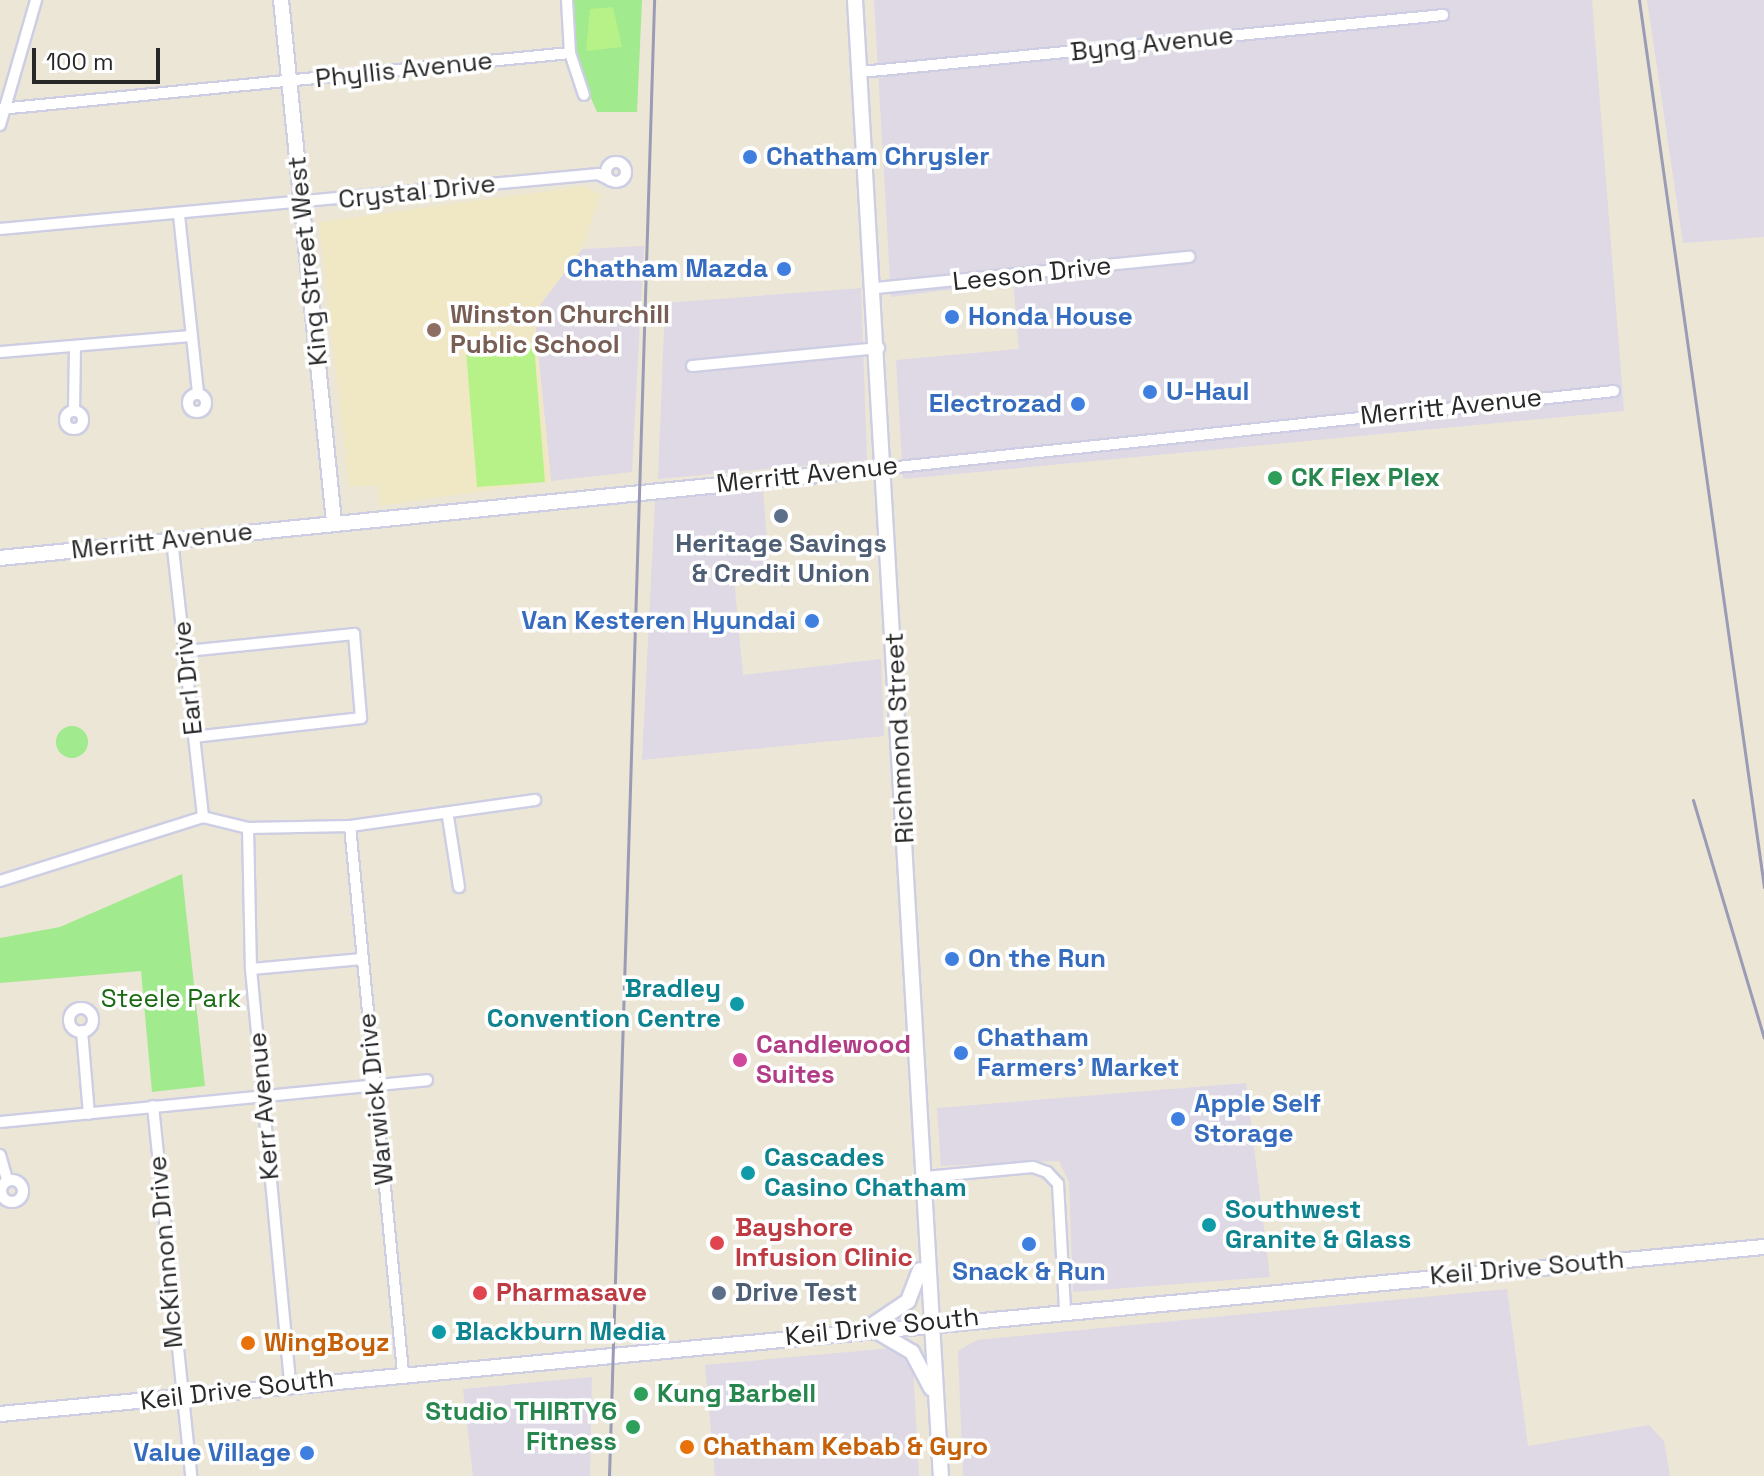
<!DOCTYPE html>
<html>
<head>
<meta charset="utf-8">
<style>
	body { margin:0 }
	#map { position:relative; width:1764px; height:1476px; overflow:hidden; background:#ece6d7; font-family:"Space Grotesk",sans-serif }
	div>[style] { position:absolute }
	.industrial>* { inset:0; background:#ded9e4 }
	.education>* { inset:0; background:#f0e8c4 }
	.green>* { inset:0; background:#a1ea8d }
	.round { border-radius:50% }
	.pitch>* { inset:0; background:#b7f288 }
	.roads { filter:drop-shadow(2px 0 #cdcee3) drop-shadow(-2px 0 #cdcee3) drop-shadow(0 2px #cdcee3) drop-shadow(0 -2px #cdcee3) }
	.street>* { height:10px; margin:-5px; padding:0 5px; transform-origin:5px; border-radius:5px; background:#fff }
	.street>.ring { margin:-5px; padding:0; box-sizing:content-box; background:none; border:10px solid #fff; border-radius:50% }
	.secondary>* { height:14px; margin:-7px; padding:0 7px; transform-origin:7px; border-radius:7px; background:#fff }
	.rail>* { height:3px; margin:-1.5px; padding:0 1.5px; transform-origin:1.5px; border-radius:1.5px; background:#9a9bb5 }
	.dots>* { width:22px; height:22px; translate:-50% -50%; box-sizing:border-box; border:4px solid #fff; border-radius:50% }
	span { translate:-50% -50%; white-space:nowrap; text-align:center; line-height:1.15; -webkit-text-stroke:7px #fff; paint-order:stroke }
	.street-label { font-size:26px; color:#282828 }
	.shop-label { font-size:26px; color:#366cbe; font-weight:700 }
	.left { translate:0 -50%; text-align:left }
	.right { translate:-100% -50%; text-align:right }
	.education-label { font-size:26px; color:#785e54; font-weight:700 }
	.leisure-label { font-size:26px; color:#27864d; font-weight:700 }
	.service-label { font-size:26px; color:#4e5e75; font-weight:700 }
	.culture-label { font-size:26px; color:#0d838f; font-weight:700 }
	.park-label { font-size:26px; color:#196b12 }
	.hotel-label { font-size:26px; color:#b23c85; font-weight:700 }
	.health-label { font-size:26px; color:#be3a42; font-weight:700 }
	.food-label { font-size:26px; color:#c56008; font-weight:700 }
	.scale { position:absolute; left:32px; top:48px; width:128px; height:36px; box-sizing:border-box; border:4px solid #282828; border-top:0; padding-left:10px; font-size:24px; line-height:28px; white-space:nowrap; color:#282828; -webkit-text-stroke:6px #fff; paint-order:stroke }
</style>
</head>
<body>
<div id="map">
	<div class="industrial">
		<i style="clip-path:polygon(874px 0,1592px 0,1624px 411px,903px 479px,896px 360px,1019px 349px,1013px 282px,891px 297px)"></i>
		<i style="clip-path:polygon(1647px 0,1764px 0,1764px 237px,1683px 243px)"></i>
		<i style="clip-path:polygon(644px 246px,632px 472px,551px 481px,534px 313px,582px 249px)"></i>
		<i style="clip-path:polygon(861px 288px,867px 460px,658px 479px,665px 303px)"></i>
		<i style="clip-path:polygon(763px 487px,769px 573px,734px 579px,743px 675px,881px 659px,884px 736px,642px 760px,655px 501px)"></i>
		<i style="clip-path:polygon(1246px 1083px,1270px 1277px,1073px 1292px,1069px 1182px,1059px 1161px,941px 1166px,937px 1108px)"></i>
		<i style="clip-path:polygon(1507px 1289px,1528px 1446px,1649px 1425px,1664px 1441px,1670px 1476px,963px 1476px,958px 1351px,977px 1340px)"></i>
		<i style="clip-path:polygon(892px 1348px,913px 1367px,919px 1476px,715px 1476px,705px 1365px)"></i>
		<i style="clip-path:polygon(592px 1377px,590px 1476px,473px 1476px,463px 1389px)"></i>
	</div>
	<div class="education">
		<i style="clip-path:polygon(584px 186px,601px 195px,582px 249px,534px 313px,551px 481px,380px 506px,377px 485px,349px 487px,319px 222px)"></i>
	</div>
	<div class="green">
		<i style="clip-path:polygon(568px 0,642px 0,637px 112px,597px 112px,573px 57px)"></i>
		<i class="round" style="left:56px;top:726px;width:32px;height:32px"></i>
		<i style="clip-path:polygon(182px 874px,205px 1086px,152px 1092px,141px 971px,0 983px,0 938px,60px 927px)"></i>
	</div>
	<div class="pitch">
		<i style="clip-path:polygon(613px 7px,622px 47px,586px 51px,590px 9px)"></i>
		<i style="clip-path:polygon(534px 345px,545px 482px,477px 487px,466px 351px)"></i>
	</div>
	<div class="roads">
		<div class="street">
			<i style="left:567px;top:0;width:53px;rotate:86.8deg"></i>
			<i style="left:570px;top:53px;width:44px;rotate:71.6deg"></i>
			<i style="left:861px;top:72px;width:585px;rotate:-5.59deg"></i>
			<i style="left:0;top:109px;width:573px;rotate:-5.61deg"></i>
			<i style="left:0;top:125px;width:130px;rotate:-73.9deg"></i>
			<i class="ring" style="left:606px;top:162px;width:10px;height:10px"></i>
			<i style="left:179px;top:215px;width:180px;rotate:83.9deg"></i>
			<i style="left:0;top:229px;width:601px;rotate:-5.25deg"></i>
			<i style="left:598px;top:174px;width:13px;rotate:27deg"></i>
			<i style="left:876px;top:288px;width:315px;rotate:-5.7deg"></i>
			<i style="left:0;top:352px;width:192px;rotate:-4.8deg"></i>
			<i style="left:692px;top:366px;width:188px;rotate:-5.5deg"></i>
			<i class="ring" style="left:188px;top:394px;width:8px;height:8px"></i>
			<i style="left:74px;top:411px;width:61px;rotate:-89.1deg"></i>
			<i class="ring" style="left:65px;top:411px;width:8px;height:8px"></i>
			<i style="left:888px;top:468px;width:730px;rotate:-6.05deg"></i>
			<i style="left:172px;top:540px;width:279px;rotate:83.6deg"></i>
			<i style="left:187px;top:651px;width:168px;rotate:-5.8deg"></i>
			<i style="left:354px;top:634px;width:84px;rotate:85.2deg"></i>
			<i style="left:361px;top:718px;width:168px;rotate:173.5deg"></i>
			<i style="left:448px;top:817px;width:71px;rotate:81.1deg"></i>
			<i style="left:350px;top:826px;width:549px;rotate:84.46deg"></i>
			<i style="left:248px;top:828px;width:141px;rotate:88.8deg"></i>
			<i style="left:251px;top:969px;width:415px;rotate:84.6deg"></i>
			<i style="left:0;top:881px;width:213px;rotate:-17.5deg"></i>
			<i style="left:203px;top:817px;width:46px;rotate:13.7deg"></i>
			<i style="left:248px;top:828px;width:102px;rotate:-1.1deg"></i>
			<i style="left:350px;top:826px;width:187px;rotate:-8deg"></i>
			<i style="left:251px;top:969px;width:112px;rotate:-5.1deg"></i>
			<i class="ring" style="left:69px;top:1008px;width:14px;height:14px"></i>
			<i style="left:82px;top:1031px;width:83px;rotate:85.2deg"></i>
			<i style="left:153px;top:1106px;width:372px;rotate:84.1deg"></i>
			<i style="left:0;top:1122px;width:429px;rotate:-5.6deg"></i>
			<i style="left:0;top:1155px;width:26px;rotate:74deg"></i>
			<i style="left:925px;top:1177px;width:108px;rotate:-5.3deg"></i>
			<i style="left:1033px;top:1167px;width:15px;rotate:20deg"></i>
			<i style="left:1047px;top:1172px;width:16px;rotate:47deg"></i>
			<i style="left:1058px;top:1184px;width:126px;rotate:86.8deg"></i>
			<i class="ring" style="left:1px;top:1180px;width:12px;height:12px"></i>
		</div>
		<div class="secondary">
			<i style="left:281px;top:0;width:525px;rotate:84.2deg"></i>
			<i style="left:855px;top:0;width:1479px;rotate:86.67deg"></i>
			<i style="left:0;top:558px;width:893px;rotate:-5.79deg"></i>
			<i style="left:871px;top:1326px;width:45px;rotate:-34deg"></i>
			<i style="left:908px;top:1301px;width:33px;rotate:-69deg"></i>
			<i style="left:876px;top:1331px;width:42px;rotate:30.3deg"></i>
			<i style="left:912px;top:1352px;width:41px;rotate:62.2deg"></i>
			<i style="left:0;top:1414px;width:1772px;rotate:-5.41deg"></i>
		</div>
	</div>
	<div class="rail">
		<i style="left:1639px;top:0;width:896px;rotate:81.98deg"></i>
		<i style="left:1693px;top:800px;width:248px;rotate:73.4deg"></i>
		<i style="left:609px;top:1476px;width:1477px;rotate:-88.25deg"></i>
	</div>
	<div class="dots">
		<i style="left:750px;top:157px;background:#3f7fe0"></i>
		<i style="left:784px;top:269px;background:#3f7fe0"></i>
		<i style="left:952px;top:317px;background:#3f7fe0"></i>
		<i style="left:434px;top:330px;background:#8d6e63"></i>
		<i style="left:1150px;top:392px;background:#3f7fe0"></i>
		<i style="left:1078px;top:404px;background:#3f7fe0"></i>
		<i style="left:1275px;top:478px;background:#2e9e5b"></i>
		<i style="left:781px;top:516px;background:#5c6f8a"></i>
		<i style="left:812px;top:621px;background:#3f7fe0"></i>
		<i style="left:952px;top:959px;background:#3f7fe0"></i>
		<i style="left:737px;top:1004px;background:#0f9aa8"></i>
		<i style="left:961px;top:1053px;background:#3f7fe0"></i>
		<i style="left:740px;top:1060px;background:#d1479c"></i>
		<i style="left:1178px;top:1119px;background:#3f7fe0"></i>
		<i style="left:748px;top:1173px;background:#0f9aa8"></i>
		<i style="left:1209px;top:1225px;background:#0f9aa8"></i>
		<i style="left:717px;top:1243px;background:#e0444e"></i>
		<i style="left:1029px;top:1244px;background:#3f7fe0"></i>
		<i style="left:480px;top:1293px;background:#e0444e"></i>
		<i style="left:719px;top:1293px;background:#5c6f8a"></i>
		<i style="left:439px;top:1332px;background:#0f9aa8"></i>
		<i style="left:248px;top:1343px;background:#e8710a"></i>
		<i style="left:641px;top:1394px;background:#2e9e5b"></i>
		<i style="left:633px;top:1427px;background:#2e9e5b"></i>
		<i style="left:687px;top:1447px;background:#e8710a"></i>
		<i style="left:307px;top:1453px;background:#3f7fe0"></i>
	</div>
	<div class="street-label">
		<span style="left:1152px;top:44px;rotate:-6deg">Byng Avenue</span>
		<span style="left:404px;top:70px;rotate:-6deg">Phyllis Avenue</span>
		<span style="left:417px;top:192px;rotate:-6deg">Crystal Drive</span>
		<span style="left:308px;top:261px;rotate:-96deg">King Street West</span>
		<span style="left:1032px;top:274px;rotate:-6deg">Leeson Drive</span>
		<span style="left:1451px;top:407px;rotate:-6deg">Merritt Avenue</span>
		<span style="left:807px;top:475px;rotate:-6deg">Merritt Avenue</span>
		<span style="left:162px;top:541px;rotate:-6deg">Merritt Avenue</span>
		<span style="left:188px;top:678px;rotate:-96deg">Earl Drive</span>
		<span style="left:900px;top:738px;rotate:-93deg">Richmond Street</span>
		<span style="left:376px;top:1099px;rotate:-96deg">Warwick Drive</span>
		<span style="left:264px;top:1106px;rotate:-95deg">Kerr Avenue</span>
		<span style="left:166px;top:1252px;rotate:-95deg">McKinnon Drive</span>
		<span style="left:1527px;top:1268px;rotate:-5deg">Keil Drive South</span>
		<span style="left:882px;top:1327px;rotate:-6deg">Keil Drive South</span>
		<span style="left:237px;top:1390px;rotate:-7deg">Keil Drive South</span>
	</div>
	<div class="shop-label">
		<span class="left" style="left:766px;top:157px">Chatham Chrysler</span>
		<span class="right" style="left:768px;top:269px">Chatham Mazda</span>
		<span class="left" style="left:968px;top:317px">Honda House</span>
		<span class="left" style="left:1166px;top:392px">U-Haul</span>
		<span class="right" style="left:1062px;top:404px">Electrozad</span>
		<span class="right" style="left:796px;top:621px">Van Kesteren Hyundai</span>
		<span class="left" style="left:968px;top:959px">On the Run</span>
		<span class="left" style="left:977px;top:1053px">Chatham<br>Farmers' Market</span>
		<span class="left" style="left:1194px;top:1119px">Apple Self<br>Storage</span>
		<span style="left:1029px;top:1272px">Snack &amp; Run</span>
		<span class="right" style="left:291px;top:1453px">Value Village</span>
	</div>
	<div class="education-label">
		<span class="left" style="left:450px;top:330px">Winston Churchill<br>Public School</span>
	</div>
	<div class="leisure-label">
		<span class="left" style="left:1291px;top:478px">CK Flex Plex</span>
		<span class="left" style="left:657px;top:1394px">Kung Barbell</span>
		<span class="right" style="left:617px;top:1427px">Studio THIRTY6<br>Fitness</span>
	</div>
	<div class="service-label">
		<span style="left:781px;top:559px">Heritage Savings<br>&amp; Credit Union</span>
		<span class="left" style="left:735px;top:1293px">Drive Test</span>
	</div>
	<div class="culture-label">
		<span class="right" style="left:721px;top:1004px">Bradley<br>Convention Centre</span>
		<span class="left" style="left:764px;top:1173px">Cascades<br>Casino Chatham</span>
		<span class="left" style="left:1225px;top:1225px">Southwest<br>Granite &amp; Glass</span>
		<span class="left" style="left:455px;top:1332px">Blackburn Media</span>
	</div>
	<div class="park-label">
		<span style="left:171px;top:999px">Steele Park</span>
	</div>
	<div class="hotel-label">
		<span class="left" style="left:756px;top:1060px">Candlewood<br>Suites</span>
	</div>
	<div class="health-label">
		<span class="left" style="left:735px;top:1243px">Bayshore<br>Infusion Clinic</span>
		<span class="left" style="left:496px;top:1293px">Pharmasave</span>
	</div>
	<div class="food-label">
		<span class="left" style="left:264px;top:1343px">WingBoyz</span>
		<span class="left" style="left:703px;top:1447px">Chatham Kebab &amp; Gyro</span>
	</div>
	<div class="scale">100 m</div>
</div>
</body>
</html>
